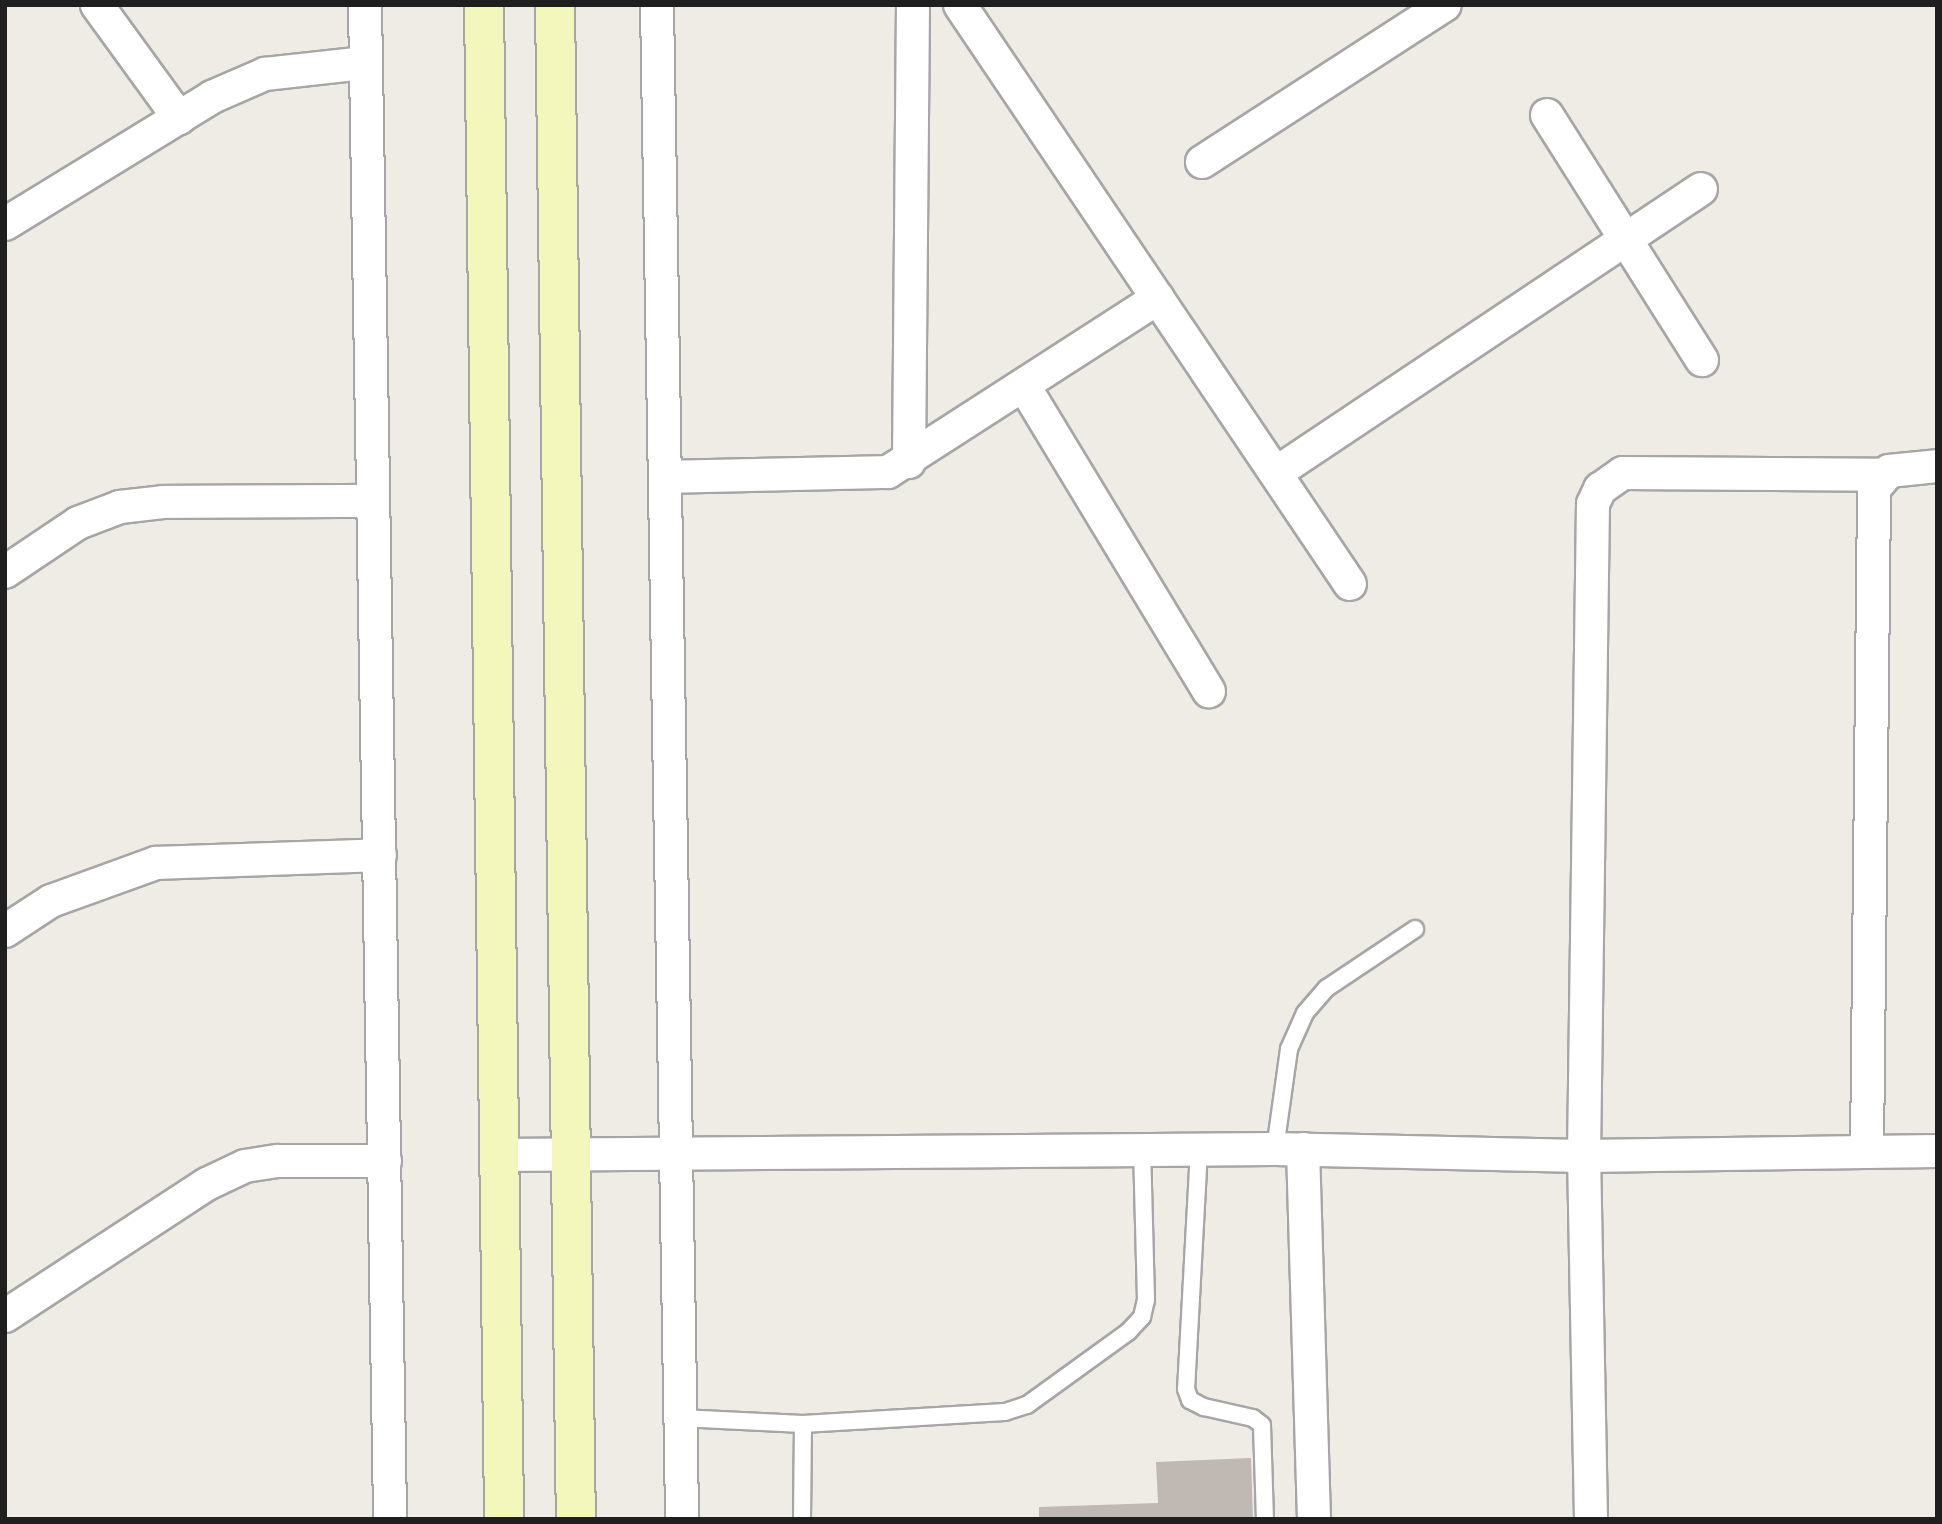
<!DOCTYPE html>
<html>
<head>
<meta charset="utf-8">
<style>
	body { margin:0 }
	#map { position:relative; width:1942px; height:1524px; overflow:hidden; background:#efece6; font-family:"Public Sans",sans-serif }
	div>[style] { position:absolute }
	.building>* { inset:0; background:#c0b8b2 }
	.roads { filter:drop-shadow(2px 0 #a6a6a6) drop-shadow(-2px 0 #a6a6a6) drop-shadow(0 2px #a6a6a6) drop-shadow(0 -2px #a6a6a6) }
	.lane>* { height:16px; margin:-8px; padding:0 8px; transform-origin:8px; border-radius:8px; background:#fff }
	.street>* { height:32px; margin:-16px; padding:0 16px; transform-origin:16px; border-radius:16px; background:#fff }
	.secondary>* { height:38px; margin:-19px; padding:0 19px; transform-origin:19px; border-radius:19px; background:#f4f7bc }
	span { translate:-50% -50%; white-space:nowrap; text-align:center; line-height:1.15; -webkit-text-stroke:7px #fff; paint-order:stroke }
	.frame { position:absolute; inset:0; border:7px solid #1f1f1f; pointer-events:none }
</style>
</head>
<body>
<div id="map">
	<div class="building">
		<i style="clip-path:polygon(1251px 1458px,1253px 1519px,1039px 1519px,1039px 1507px,1158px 1503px,1156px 1462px)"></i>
	</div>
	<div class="roads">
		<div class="lane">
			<i style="left:1275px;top:1149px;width:101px;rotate:-82deg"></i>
			<i style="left:1289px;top:1049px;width:39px;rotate:-66deg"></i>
			<i style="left:1305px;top:1013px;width:33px;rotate:-49deg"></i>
			<i style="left:1327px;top:988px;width:106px;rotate:-33.8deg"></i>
			<i style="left:1199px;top:1150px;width:239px;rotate:93.1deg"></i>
			<i style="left:1186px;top:1389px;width:12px;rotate:70deg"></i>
			<i style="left:1190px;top:1400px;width:16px;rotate:27deg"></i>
			<i style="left:1204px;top:1407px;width:50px;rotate:12.7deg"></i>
			<i style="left:1253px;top:1418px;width:11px;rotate:38deg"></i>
			<i style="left:1262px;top:1425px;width:94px;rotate:88.2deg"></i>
			<i style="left:680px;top:1418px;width:123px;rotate:2.8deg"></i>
			<i style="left:803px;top:1424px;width:202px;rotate:-3.4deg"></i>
			<i style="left:1005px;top:1412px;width:23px;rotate:-18deg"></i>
			<i style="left:1027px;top:1405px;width:125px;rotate:-35.9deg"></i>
			<i style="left:1128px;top:1332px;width:21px;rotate:-47deg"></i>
			<i style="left:1142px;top:1317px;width:17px;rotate:-77deg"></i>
			<i style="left:1146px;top:1300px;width:149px;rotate:-91.5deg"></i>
			<i style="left:802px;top:1519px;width:95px;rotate:-89.4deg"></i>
		</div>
		<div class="street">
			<i style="left:97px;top:5px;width:140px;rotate:54deg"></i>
			<i style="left:365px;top:5px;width:1514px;rotate:89.05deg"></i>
			<i style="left:657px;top:5px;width:1514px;rotate:89.05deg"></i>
			<i style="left:960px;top:5px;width:698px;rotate:56.04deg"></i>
			<i style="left:1547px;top:115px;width:290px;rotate:57.7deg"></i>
			<i style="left:1202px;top:162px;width:289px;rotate:-32.9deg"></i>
			<i style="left:5px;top:224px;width:243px;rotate:-31.5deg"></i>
			<i style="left:212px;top:97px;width:58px;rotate:-23.5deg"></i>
			<i style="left:265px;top:74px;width:101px;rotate:-6.3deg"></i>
			<i style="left:1024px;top:386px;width:357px;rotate:58.8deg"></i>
			<i style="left:909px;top:462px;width:457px;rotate:-89.5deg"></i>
			<i style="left:1276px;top:473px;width:511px;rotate:-33.75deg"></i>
			<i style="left:667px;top:477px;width:221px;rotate:-1.3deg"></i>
			<i style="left:888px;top:472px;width:321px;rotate:-32.8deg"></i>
			<i style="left:5px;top:572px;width:88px;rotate:-33.9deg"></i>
			<i style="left:78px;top:523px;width:45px;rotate:-20.9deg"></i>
			<i style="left:120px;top:507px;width:43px;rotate:-6.6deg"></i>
			<i style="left:163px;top:502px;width:210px;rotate:-0.3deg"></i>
			<i style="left:5px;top:931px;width:55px;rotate:-33.1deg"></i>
			<i style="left:51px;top:901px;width:112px;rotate:-19.9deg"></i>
			<i style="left:156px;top:863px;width:224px;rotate:-2deg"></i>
			<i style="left:1303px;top:1149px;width:370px;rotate:88.3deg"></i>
			<i style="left:1867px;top:1151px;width:662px;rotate:-89.39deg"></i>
			<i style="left:1874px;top:489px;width:23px;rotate:-50deg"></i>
			<i style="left:1889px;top:471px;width:48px;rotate:-5.9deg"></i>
			<i style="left:499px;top:1155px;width:776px;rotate:-0.44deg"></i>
			<i style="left:1275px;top:1149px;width:309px;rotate:1.3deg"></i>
			<i style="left:1584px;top:1156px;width:353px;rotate:-0.8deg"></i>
			<i style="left:5px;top:1316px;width:241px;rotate:-33.2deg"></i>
			<i style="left:207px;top:1184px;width:42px;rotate:-25.3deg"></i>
			<i style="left:245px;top:1166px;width:33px;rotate:-9deg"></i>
			<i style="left:278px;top:1161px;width:107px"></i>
			<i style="left:1591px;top:1519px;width:363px;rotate:-91.1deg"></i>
			<i style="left:1584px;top:1156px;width:652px;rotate:-89.21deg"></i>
			<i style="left:1593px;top:504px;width:17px;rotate:-65deg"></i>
			<i style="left:1600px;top:489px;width:28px;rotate:-35deg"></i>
			<i style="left:1623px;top:473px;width:261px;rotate:0.4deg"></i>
		</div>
		<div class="secondary">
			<i style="left:484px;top:5px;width:1514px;rotate:89.24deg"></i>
			<i style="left:555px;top:5px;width:1514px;rotate:89.21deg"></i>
		</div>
	</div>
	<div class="frame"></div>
</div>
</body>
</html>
